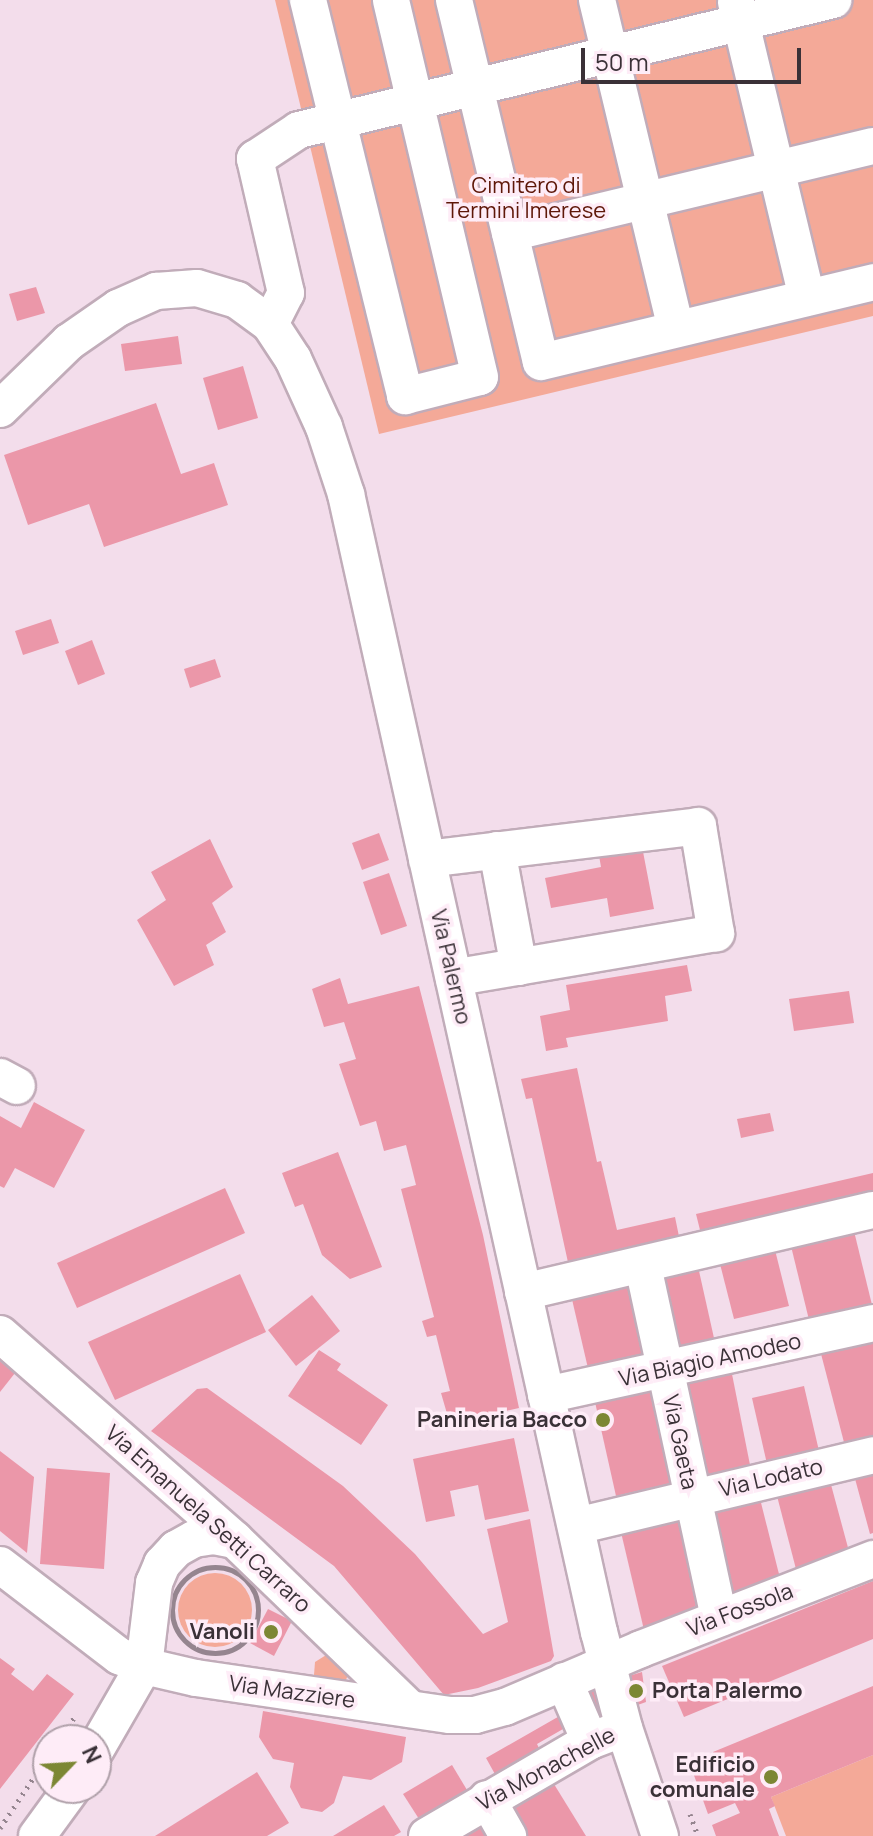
<!DOCTYPE html>
<html>
<head>
<meta charset="utf-8">
<style>
	body { margin:0 }
	#map { position:relative; width:873px; height:1836px; overflow:hidden; background:#f3ddeb; font-family:Manrope,sans-serif }
	div>[style] { position:absolute }
	.green>* { inset:0; background:#f4a998 }
	.round { border-radius:50% }
	.building>* { inset:0; background:#eb97a9 }
	.path>* { height:5px; margin-top:-2.5px; transform-origin:0; background:repeating-linear-gradient(90deg,#95858f 0 2px,transparent 0 8px) }
	.path>.ring { margin:-2.5px; padding:0; box-sizing:content-box; background:none; border:5px solid #95858f; border-radius:50% }
	.roads { filter:drop-shadow(2px 0 #c1acb9) drop-shadow(-2px 0 #c1acb9) drop-shadow(0 2px #c1acb9) drop-shadow(0 -2px #c1acb9) }
	.minor>* { height:36px; margin:-18px; padding:0 18px; transform-origin:18px; border-radius:18px; background:#fff }
	.dots>* { width:22px; height:22px; translate:-50% -50%; box-sizing:border-box; border:4px solid #feecf7; border-radius:50% }
	span { translate:-50% -50%; white-space:nowrap; text-align:center; line-height:1.15; -webkit-text-stroke:7px #feecf7; paint-order:stroke }
	.park-label { font-size:22px; color:#5e1708 }
	.street-label { font-size:22px; color:#3a3137 }
	.poi-label { font-size:22px; color:#3a3137; font-weight:700 }
	.right { translate:-100% -50%; text-align:right }
	.left { translate:0 -50%; text-align:left }
	.north { position:absolute; left:32px; top:1724px; width:80px; height:80px; box-sizing:border-box; background:#feecf7; border:2px solid #b0a1aa; border-radius:50%; rotate:65deg; font-size:22px; font-weight:700; line-height:32px; text-align:center; color:#3a3137 }
	.north::after { content:''; display:block; margin:auto; width:28px; height:36px; background:#7c8734; clip-path:polygon(50% 0,100% 100%,50% 72%,0 100%) }
	.scale { position:absolute; left:581px; top:48px; width:220px; height:36px; box-sizing:border-box; border:4px solid #3a3137; border-top:0; padding-left:10px; font-size:24px; line-height:28px; white-space:nowrap; color:#3a3137; -webkit-text-stroke:6px #feecf7; paint-order:stroke }
</style>
</head>
<body>
<div id="map">
	<div class="green">
		<i style="clip-path:polygon(275px 0,873px 0,873px 316px,379px 434px)"></i>
		<i class="round" style="left:178px;top:1573px;width:74px;height:74px"></i>
		<i style="clip-path:polygon(331px 1652px,350px 1671px,343px 1686px,316px 1681px,314px 1675px,315px 1662px)"></i>
		<i style="clip-path:polygon(873px 1755px,873px 1836px,786px 1836px,771px 1797px)"></i>
	</div>
	<div class="building">
		<i style="clip-path:polygon(36px 287px,45px 313px,17px 321px,9px 294px)"></i>
		<i style="clip-path:polygon(178px 336px,182px 364px,125px 371px,121px 344px)"></i>
		<i style="clip-path:polygon(243px 366px,258px 418px,218px 430px,203px 378px)"></i>
		<i style="clip-path:polygon(156px 403px,181px 474px,214px 463px,228px 505px,104px 547px,89px 504px,28px 525px,4px 455px)"></i>
		<i style="clip-path:polygon(51px 619px,59px 643px,23px 655px,15px 631px)"></i>
		<i style="clip-path:polygon(92px 640px,105px 674px,78px 685px,65px 651px)"></i>
		<i style="clip-path:polygon(215px 659px,221px 677px,190px 688px,184px 669px)"></i>
		<i style="clip-path:polygon(379px 833px,389px 860px,362px 870px,352px 843px)"></i>
		<i style="clip-path:polygon(640px 836px,654px 909px,610px 917px,607px 898px,551px 908px,545px 878px,601px 867px,597px 844px)"></i>
		<i style="clip-path:polygon(210px 839px,233px 887px,212px 903px,226px 932px,206px 945px,214px 965px,174px 986px,137px 920px,166px 900px,151px 872px)"></i>
		<i style="clip-path:polygon(389px 873px,407px 926px,381px 935px,363px 882px)"></i>
		<i style="clip-path:polygon(687px 965px,692px 991px,665px 996px,668px 1021px,566px 1038px,568px 1047px,546px 1051px,540px 1016px,570px 1010px,566px 985px)"></i>
		<i style="clip-path:polygon(340px 978px,348px 1004px,419px 986px,483px 1235px,519px 1408px,450px 1424px,441px 1393px,450px 1391px,436px 1335px,427px 1337px,422px 1321px,434px 1317px,401px 1189px,416px 1185px,406px 1145px,384px 1151px,376px 1121px,360px 1126px,339px 1064px,356px 1059px,344px 1022px,324px 1027px,312px 989px)"></i>
		<i style="clip-path:polygon(849px 991px,854px 1023px,794px 1031px,789px 999px)"></i>
		<i style="clip-path:polygon(577px 1068px,597px 1162px,601px 1161px,617px 1230px,675px 1217px,682px 1251px,571px 1276px,532px 1098px,526px 1099px,521px 1079px)"></i>
		<i style="clip-path:polygon(34px 1102px,85px 1130px,54px 1188px,15px 1168px,4px 1188px,0 1186px,0 1116px,21px 1128px)"></i>
		<i style="clip-path:polygon(770px 1113px,774px 1131px,741px 1138px,737px 1119px)"></i>
		<i style="clip-path:polygon(338px 1152px,382px 1267px,350px 1279px,322px 1255px,303px 1204px,295px 1207px,282px 1173px)"></i>
		<i style="clip-path:polygon(873px 1173px,873px 1203px,703px 1242px,696px 1214px)"></i>
		<i style="clip-path:polygon(225px 1188px,245px 1233px,77px 1308px,57px 1263px)"></i>
		<i style="clip-path:polygon(853px 1227px,873px 1309px,810px 1324px,790px 1242px)"></i>
		<i style="clip-path:polygon(774px 1246px,789px 1306px,734px 1319px,719px 1260px)"></i>
		<i style="clip-path:polygon(697px 1262px,716px 1347px,668px 1358px,649px 1273px)"></i>
		<i style="clip-path:polygon(240px 1274px,266px 1332px,115px 1400px,88px 1342px)"></i>
		<i style="clip-path:polygon(628px 1282px,647px 1363px,590px 1377px,571px 1295px)"></i>
		<i style="clip-path:polygon(312px 1295px,340px 1331px,296px 1366px,268px 1330px)"></i>
		<i style="clip-path:polygon(873px 1336px,873px 1443px,846px 1450px,820px 1350px)"></i>
		<i style="clip-path:polygon(319px 1350px,341px 1364px,337px 1370px,388px 1405px,361px 1445px,288px 1396px)"></i>
		<i style="clip-path:polygon(0 1361px,15px 1373px,0 1392px)"></i>
		<i style="clip-path:polygon(732px 1374px,751px 1470px,696px 1481px,677px 1385px)"></i>
		<i style="clip-path:polygon(804px 1386px,819px 1451px,767px 1464px,752px 1398px)"></i>
		<i style="clip-path:polygon(207px 1388px,343px 1486px,415px 1554px,483px 1634px,508px 1622px,487px 1529px,530px 1519px,554px 1656px,551px 1661px,478px 1688px,444px 1695px,334px 1566px,151px 1431px,197px 1389px)"></i>
		<i style="clip-path:polygon(651px 1390px,672px 1483px,616px 1496px,595px 1402px)"></i>
		<i style="clip-path:polygon(514px 1438px,529px 1511px,485px 1520px,478px 1485px,450px 1491px,455px 1516px,426px 1522px,413px 1459px)"></i>
		<i style="clip-path:polygon(0 1451px,34px 1477px,27px 1553px,0 1531px)"></i>
		<i style="clip-path:polygon(47px 1468px,110px 1473px,104px 1569px,40px 1564px)"></i>
		<i style="clip-path:polygon(873px 1470px,873px 1533px,870px 1534px,854px 1475px)"></i>
		<i style="clip-path:polygon(830px 1481px,850px 1555px,796px 1569px,777px 1496px)"></i>
		<i style="clip-path:polygon(758px 1491px,781px 1582px,726px 1599px,706px 1509px)"></i>
		<i style="clip-path:polygon(677px 1514px,696px 1606px,644px 1630px,620px 1528px)"></i>
		<i style="clip-path:polygon(873px 1581px,873px 1639px,684px 1717px,662px 1666px)"></i>
		<i style="clip-path:polygon(268px 1609px,292px 1621px,274px 1656px,250px 1643px)"></i>
		<i style="clip-path:polygon(0 1658px,15px 1669px,11px 1674px,33px 1691px,47px 1674px,74px 1694px,0 1789px)"></i>
		<i style="clip-path:polygon(642px 1672px,646px 1702px,635px 1706px,622px 1678px)"></i>
		<i style="clip-path:polygon(601px 1684px,602px 1707px,591px 1711px,579px 1690px)"></i>
		<i style="clip-path:polygon(873px 1686px,873px 1755px,771px 1797px,775px 1806px,769px 1809px,779px 1836px,716px 1836px,712px 1825px,740px 1813px,735px 1803px,708px 1814px,691px 1767px,715px 1757px,713px 1752px)"></i>
		<i style="clip-path:polygon(263px 1711px,406px 1737px,402px 1762px,371px 1780px,343px 1776px,334px 1803px,322px 1812px,301px 1808px,290px 1787px,294px 1763px,273px 1759px,259px 1737px)"></i>
		<i style="clip-path:polygon(563px 1714px,570px 1725px,537px 1744px,540px 1750px,496px 1776px,486px 1758px)"></i>
		<i style="clip-path:polygon(452px 1765px,467px 1790px,419px 1819px,403px 1794px)"></i>
		<i style="clip-path:polygon(257px 1772px,289px 1823px,267px 1836px,155px 1836px)"></i>
		<i style="clip-path:polygon(549px 1776px,586px 1836px,519px 1836px,501px 1804px)"></i>
		<i style="clip-path:polygon(384px 1805px,401px 1832px,394px 1836px,333px 1836px)"></i>
		<i style="clip-path:polygon(485px 1813px,497px 1836px,449px 1836px)"></i>
	</div>
	<div class="path">
		<i class="ring" style="left:172px;top:1567px;width:81px;height:81px"></i>
		<i style="left:59px;top:1740px;width:27px;rotate:-56deg"></i>
		<i style="left:690px;top:1814px;width:23px;rotate:70deg"></i>
		<i style="left:0;top:1828px;width:87px;rotate:-56.3deg"></i>
	</div>
	<div class="roads">
		<div class="minor">
			<i style="left:308px;top:0;width:408px;rotate:76.2deg"></i>
			<i style="left:405px;top:396px;width:77px;rotate:-14.2deg"></i>
			<i style="left:480px;top:377px;width:387px;rotate:-103.3deg"></i>
			<i style="left:454px;top:0;width:372px;rotate:76.5deg"></i>
			<i style="left:541px;top:362px;width:342px;rotate:-13.5deg"></i>
			<i style="left:597px;top:0;width:338px;rotate:76.5deg"></i>
			<i style="left:736px;top:2px;width:304px;rotate:76.5deg"></i>
			<i style="left:510px;top:233px;width:373px;rotate:-13.5deg"></i>
			<i style="left:270px;top:324px;width:35px;rotate:-63deg"></i>
			<i style="left:286px;top:293px;width:138px;rotate:-103deg"></i>
			<i style="left:255px;top:159px;width:53px;rotate:-33.4deg"></i>
			<i style="left:299px;top:130px;width:550px;rotate:-13.68deg"></i>
			<i style="left:0;top:409px;width:96px;rotate:-44.2deg"></i>
			<i style="left:69px;top:342px;width:60px;rotate:-34.8deg"></i>
			<i style="left:118px;top:308px;width:42px;rotate:-24.1deg"></i>
			<i style="left:156px;top:291px;width:41px;rotate:-4.2deg"></i>
			<i style="left:197px;top:288px;width:42px;rotate:16.7deg"></i>
			<i style="left:237px;top:300px;width:41px;rotate:36deg"></i>
			<i style="left:270px;top:324px;width:42px;rotate:56.7deg"></i>
			<i style="left:293px;top:359px;width:75px;rotate:65.5deg"></i>
			<i style="left:324px;top:427px;width:71px;rotate:71.8deg"></i>
			<i style="left:346px;top:494px;width:1166px;rotate:77.47deg"></i>
			<i style="left:599px;top:1632px;width:99px;rotate:75.4deg"></i>
			<i style="left:624px;top:1728px;width:114px;rotate:71.6deg"></i>
			<i style="left:497px;top:850px;width:119px;rotate:79.4deg"></i>
			<i style="left:427px;top:859px;width:273px;rotate:-6.9deg"></i>
			<i style="left:698px;top:826px;width:109px;rotate:80.5deg"></i>
			<i style="left:716px;top:933px;width:266px;rotate:170.3deg"></i>
			<i style="left:0;top:1077px;width:19px;rotate:28deg"></i>
			<i style="left:643px;top:1266px;width:360px;rotate:77.8deg"></i>
			<i style="left:523px;top:1292px;width:359px;rotate:-13.2deg"></i>
			<i style="left:0;top:1334px;width:313px;rotate:41.2deg"></i>
			<i style="left:235px;top:1540px;width:243px;rotate:44deg"></i>
			<i style="left:546px;top:1395px;width:335px;rotate:-12.4deg"></i>
			<i style="left:576px;top:1526px;width:305px;rotate:-13.4deg"></i>
			<i style="left:0;top:1565px;width:150px;rotate:37.4deg"></i>
			<i style="left:119px;top:1656px;width:27px;rotate:22deg"></i>
			<i style="left:144px;top:1666px;width:53px;rotate:13deg"></i>
			<i style="left:196px;top:1678px;width:257px;rotate:8.3deg"></i>
			<i style="left:450px;top:1715px;width:25px"></i>
			<i style="left:475px;top:1715px;width:31px;rotate:-15deg"></i>
			<i style="left:505px;top:1707px;width:148px;rotate:-23.1deg"></i>
			<i style="left:641px;top:1649px;width:249px;rotate:-21.2deg"></i>
			<i style="left:564px;top:1681px;width:65px;rotate:66.6deg"></i>
			<i style="left:96px;top:1749px;width:96px;rotate:-60deg"></i>
			<i style="left:144px;top:1666px;width:84px;rotate:-83.1deg"></i>
			<i style="left:154px;top:1583px;width:21px;rotate:-67deg"></i>
			<i style="left:162px;top:1564px;width:21px;rotate:-47deg"></i>
			<i style="left:176px;top:1549px;width:21px;rotate:-29deg"></i>
			<i style="left:194px;top:1539px;width:20px;rotate:-9deg"></i>
			<i style="left:214px;top:1536px;width:21px;rotate:11deg"></i>
			<i style="left:487px;top:1799px;width:43px;rotate:60.4deg"></i>
			<i style="left:37px;top:1836px;width:59px;rotate:-53.9deg"></i>
			<i style="left:427px;top:1836px;width:189px;rotate:-30.2deg"></i>
			<i style="left:590px;top:1741px;width:36px;rotate:-21deg"></i>
		</div>
	</div>
	<div class="dots">
		<i style="left:603px;top:1420px;background:#7c8734"></i>
		<i style="left:271px;top:1632px;background:#7c8734"></i>
		<i style="left:636px;top:1691px;background:#7c8734"></i>
		<i style="left:771px;top:1777px;background:#7c8734"></i>
	</div>
	<div class="park-label">
		<span style="left:526px;top:198px">Cimitero di<br>Termini Imerese</span>
	</div>
	<div class="street-label">
		<span style="left:451px;top:967px;rotate:77deg">Via Palermo</span>
		<span style="left:710px;top:1360px;rotate:-12deg">Via Biagio Amodeo</span>
		<span style="left:680px;top:1442px;rotate:78deg">Via Gaeta</span>
		<span style="left:771px;top:1478px;rotate:-13deg">Via Lodato</span>
		<span style="left:208px;top:1519px;rotate:42deg">Via Emanuela Setti Carraro</span>
		<span style="left:740px;top:1610px;rotate:-21deg">Via Fossola</span>
		<span style="left:292px;top:1692px;rotate:8deg">Via Mazziere</span>
		<span style="left:546px;top:1769px;rotate:-28deg">Via Monachelle</span>
	</div>
	<div class="poi-label">
		<span class="right" style="left:587px;top:1420px">Panineria Bacco</span>
		<span class="right" style="left:255px;top:1632px">Vanoli</span>
		<span class="left" style="left:652px;top:1691px">Porta Palermo</span>
		<span class="right" style="left:755px;top:1777px">Edificio<br>comunale</span>
	</div>
	<div class="north">N</div>
	<div class="scale">50 m</div>
</div>
</body>
</html>
